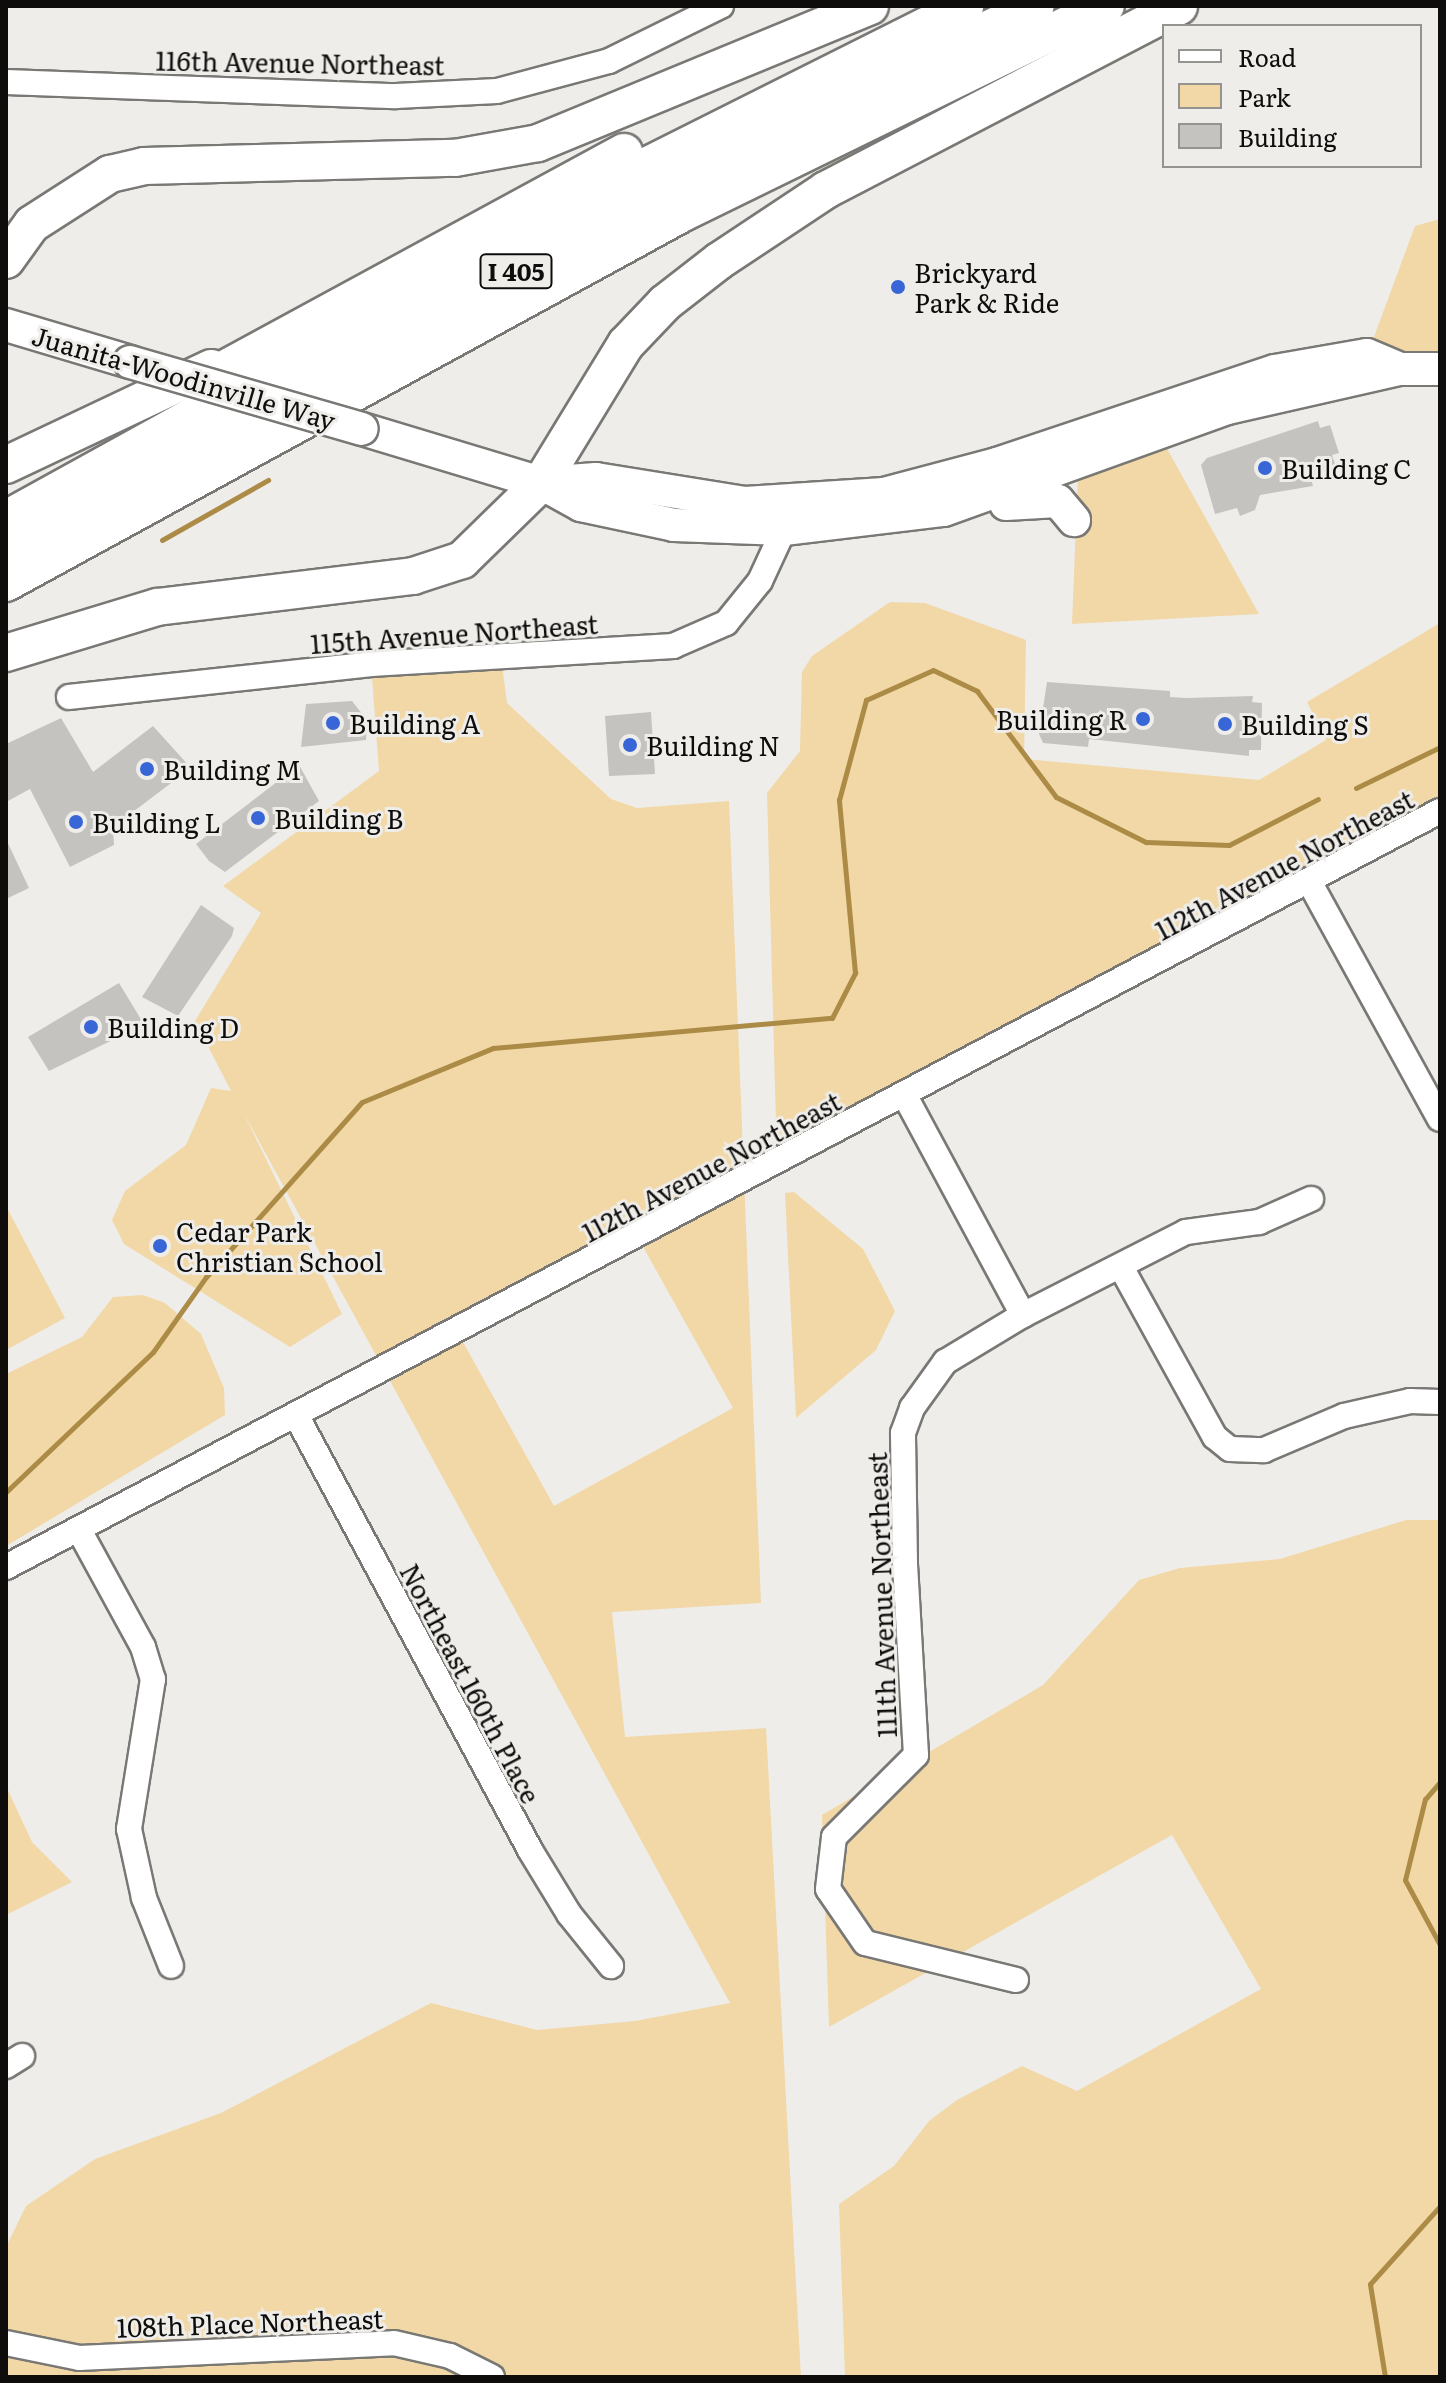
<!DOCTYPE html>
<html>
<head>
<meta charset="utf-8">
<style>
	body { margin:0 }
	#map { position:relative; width:1446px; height:2383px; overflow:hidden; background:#efedea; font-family:Literata,serif }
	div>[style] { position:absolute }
	.green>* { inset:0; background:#f1d8a6 }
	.stream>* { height:5px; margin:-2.5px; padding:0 2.5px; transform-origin:2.5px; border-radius:2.5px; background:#ab8b45 }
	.building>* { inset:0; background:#c5c3bf }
	.roads { filter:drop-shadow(2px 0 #797875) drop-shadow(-2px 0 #797875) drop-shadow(0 2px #797875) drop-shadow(0 -2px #797875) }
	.minor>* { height:24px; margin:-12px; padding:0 12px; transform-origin:12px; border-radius:12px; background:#fff }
	.major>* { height:32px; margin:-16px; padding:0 16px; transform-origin:16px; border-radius:16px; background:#fff }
	.highway>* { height:36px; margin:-18px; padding:0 18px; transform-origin:18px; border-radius:18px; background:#fff }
	.bridges { filter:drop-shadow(2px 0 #797875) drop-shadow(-2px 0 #797875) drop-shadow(0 2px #797875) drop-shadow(0 -2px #797875) }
	.major-bridge>* { height:32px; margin:-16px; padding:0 16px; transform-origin:16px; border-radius:16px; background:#fff }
	.dots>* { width:22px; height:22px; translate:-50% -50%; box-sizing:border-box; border:4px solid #efedea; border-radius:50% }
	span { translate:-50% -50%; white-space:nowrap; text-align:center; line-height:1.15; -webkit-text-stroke:6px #efedea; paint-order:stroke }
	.shield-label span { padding:2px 6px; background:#efedea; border:2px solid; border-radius:6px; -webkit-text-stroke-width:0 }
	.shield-label { font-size:24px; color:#0e0d0c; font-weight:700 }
	.street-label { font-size:26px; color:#0e0d0c }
	.poi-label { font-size:26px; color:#0e0d0c }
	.left { translate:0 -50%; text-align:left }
	.right { translate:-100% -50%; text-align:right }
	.frame { position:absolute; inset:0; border:8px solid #0e0d0c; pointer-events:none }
	.legend { position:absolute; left:1162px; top:24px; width:260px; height:144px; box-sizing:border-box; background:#efedea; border:2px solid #959391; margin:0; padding:10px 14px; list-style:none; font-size:24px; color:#0e0d0c }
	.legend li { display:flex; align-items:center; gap:16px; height:40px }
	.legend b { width:40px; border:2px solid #959391 }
</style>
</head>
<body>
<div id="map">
	<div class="green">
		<i style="clip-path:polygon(1440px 219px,1440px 367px,1364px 364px,1415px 226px)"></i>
		<i style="clip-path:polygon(1165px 445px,1259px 614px,1072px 624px,1078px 475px)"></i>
		<i style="clip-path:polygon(890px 602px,925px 603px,1026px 640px,1024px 759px,1259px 780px,1326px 740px,1307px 702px,1440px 623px,1440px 811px,777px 1161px,767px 793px,800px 751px,802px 672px,812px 656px)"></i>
		<i style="clip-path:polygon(evenodd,501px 657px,507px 703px,611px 799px,637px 808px,729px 801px,761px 1603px,612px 1612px,625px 1737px,766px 1728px,801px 2377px,6px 2377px,6px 2247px,26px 2206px,95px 2159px,221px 2113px,431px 2003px,537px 2030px,635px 2021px,730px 2003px,243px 1112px,342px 1314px,290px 1347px,124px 1244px,112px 1220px,125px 1191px,186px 1145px,211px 1088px,231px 1091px,195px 1021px,261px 913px,223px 886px,379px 771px,371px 664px,501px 657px,637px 1236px,733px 1408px,554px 1506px,458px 1333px,637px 1236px)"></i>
		<i style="clip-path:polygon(794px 1192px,863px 1249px,895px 1311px,876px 1350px,796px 1418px,785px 1193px)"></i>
		<i style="clip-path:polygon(6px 1206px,65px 1318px,6px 1350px)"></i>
		<i style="clip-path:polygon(143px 1295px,165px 1303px,201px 1334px,224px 1388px,225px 1415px,6px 1546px,6px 1374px,82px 1337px,113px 1297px)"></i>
		<i style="clip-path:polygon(1406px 1520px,1440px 1520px,1440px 2377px,845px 2377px,839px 2204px,894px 2166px,929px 2121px,957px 2100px,1022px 2066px,1077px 2091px,1261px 1989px,1172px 1835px,829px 2027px,822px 1815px,1043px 1685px,1139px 1580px,1180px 1568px,1280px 1559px)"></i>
		<i style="clip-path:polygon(6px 1786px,32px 1842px,72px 1882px,6px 1915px)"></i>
	</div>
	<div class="stream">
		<i style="left:162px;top:540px;width:122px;rotate:-29.5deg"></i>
		<i style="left:1356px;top:788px;width:93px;rotate:-26deg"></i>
		<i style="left:6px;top:1492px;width:203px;rotate:-43.6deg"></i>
		<i style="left:153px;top:1352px;width:92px;rotate:-54.8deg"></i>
		<i style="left:206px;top:1277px;width:234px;rotate:-48.3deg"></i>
		<i style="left:362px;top:1102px;width:142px;rotate:-22.4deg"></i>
		<i style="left:493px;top:1048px;width:340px;rotate:-5.1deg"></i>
		<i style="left:832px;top:1018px;width:51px;rotate:-62.9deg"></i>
		<i style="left:855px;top:973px;width:174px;rotate:-95.3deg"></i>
		<i style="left:839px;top:800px;width:104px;rotate:-74.9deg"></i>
		<i style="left:866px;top:700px;width:73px;rotate:-24.1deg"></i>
		<i style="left:933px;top:670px;width:49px;rotate:25.5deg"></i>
		<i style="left:977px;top:691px;width:132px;rotate:53.3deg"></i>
		<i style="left:1056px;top:797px;width:101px;rotate:26.6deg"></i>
		<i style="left:1146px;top:842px;width:83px;rotate:2.1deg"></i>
		<i style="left:1229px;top:845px;width:100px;rotate:-27.3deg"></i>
		<i style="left:1440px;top:1782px;width:23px;rotate:131deg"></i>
		<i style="left:1425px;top:1799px;width:83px;rotate:103.9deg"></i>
		<i style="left:1405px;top:1880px;width:74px;rotate:61.7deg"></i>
		<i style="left:1385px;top:2377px;width:94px;rotate:-99.2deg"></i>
		<i style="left:1370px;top:2284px;width:105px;rotate:-48.1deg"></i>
	</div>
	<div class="building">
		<i style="clip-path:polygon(1318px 421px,1320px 428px,1330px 425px,1339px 453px,1332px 455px,1335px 464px,1311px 479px,1313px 486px,1260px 495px,1255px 510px,1240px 516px,1237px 508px,1215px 514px,1201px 465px,1207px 458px)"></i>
		<i style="clip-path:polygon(1047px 682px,1170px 691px,1170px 697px,1186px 698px,1253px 696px,1252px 702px,1262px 703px,1261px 750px,1249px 750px,1249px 756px,1089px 739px,1088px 747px,1043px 743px,1039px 734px)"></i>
		<i style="clip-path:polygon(352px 701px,367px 720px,366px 740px,301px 747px,306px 704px)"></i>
		<i style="clip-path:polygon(651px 712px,655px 774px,609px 776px,605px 716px)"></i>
		<i style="clip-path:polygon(61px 718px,93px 772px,153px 726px,191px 768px,113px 827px,114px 845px,70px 867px,30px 789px,6px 802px,6px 744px)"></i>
		<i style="clip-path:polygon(299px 765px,319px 801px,225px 872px,209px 861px,196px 844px)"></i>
		<i style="clip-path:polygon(6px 839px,29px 888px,6px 899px)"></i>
		<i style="clip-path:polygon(201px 905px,234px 928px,232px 936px,178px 1016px,142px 997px)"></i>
		<i style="clip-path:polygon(119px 983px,142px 1021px,137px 1028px,49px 1071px,28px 1037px)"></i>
	</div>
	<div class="roads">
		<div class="minor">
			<i style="left:6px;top:82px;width:390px;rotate:2.1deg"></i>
			<i style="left:396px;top:96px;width:101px;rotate:-2.8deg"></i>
			<i style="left:497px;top:91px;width:116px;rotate:-15deg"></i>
			<i style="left:609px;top:61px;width:125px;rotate:-26.2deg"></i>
			<i style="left:69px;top:697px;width:304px;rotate:-6.2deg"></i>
			<i style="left:371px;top:664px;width:303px;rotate:-3.4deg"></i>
			<i style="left:673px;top:646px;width:58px;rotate:-23.5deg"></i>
			<i style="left:726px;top:623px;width:54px;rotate:-51deg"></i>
			<i style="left:760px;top:581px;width:57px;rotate:-65.2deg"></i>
			<i style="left:1310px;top:883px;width:269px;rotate:61.2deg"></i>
			<i style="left:905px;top:1096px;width:249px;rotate:61.7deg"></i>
			<i style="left:1121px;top:1267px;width:194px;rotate:61.1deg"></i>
			<i style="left:1215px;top:1437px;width:19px;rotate:39deg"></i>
			<i style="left:1230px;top:1449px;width:34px;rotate:2deg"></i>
			<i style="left:1264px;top:1450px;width:87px;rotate:-23deg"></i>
			<i style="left:1344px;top:1416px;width:68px;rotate:-12.8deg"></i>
			<i style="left:1410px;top:1401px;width:30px;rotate:2deg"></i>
			<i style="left:297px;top:1417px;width:492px;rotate:61.7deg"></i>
			<i style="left:530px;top:1850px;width:75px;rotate:58.6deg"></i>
			<i style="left:569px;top:1914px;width:67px;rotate:51.1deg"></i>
			<i style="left:79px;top:1530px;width:133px;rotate:61.3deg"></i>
			<i style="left:143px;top:1647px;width:34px;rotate:73deg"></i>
			<i style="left:153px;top:1679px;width:152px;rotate:99.1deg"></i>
			<i style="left:129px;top:1829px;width:71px;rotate:77.7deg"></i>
			<i style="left:144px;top:1898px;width:73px;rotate:68.3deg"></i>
			<i style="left:6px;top:1567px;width:1621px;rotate:-27.8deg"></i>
			<i style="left:1016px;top:1980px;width:155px;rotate:-166.2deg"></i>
			<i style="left:865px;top:1943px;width:65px;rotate:-124.4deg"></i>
			<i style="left:828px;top:1889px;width:52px;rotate:-83.4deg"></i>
			<i style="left:834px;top:1837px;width:116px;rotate:-45deg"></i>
			<i style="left:916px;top:1755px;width:192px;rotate:-93.3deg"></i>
			<i style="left:905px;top:1563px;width:130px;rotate:-90.9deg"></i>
			<i style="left:903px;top:1433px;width:27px;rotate:-70deg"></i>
			<i style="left:912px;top:1408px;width:57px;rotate:-54.3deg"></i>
			<i style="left:945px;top:1362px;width:91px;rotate:-31.1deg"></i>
			<i style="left:1023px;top:1315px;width:183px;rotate:-27deg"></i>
			<i style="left:1186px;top:1232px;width:74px;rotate:-7.8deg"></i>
			<i style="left:1259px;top:1222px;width:57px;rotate:-23.9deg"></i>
			<i style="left:6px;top:2066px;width:19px;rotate:-32deg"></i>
			<i style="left:6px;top:2343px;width:75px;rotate:11.6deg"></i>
			<i style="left:79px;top:2358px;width:315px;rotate:-2.7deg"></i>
			<i style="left:394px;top:2343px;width:57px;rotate:13.1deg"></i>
			<i style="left:450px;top:2356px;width:47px;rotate:26.6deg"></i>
		</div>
		<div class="major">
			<i style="left:6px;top:325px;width:129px;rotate:16.6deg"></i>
			<i style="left:362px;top:429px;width:187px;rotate:16.8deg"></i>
			<i style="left:541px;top:483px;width:46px;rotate:28.8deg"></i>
			<i style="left:581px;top:505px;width:95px;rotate:12.1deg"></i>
			<i style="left:674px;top:525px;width:110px;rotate:2.1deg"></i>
			<i style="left:784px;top:529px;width:161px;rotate:-6.8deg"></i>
			<i style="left:944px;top:510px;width:302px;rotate:-19.8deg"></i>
			<i style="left:1228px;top:408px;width:176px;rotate:-12.8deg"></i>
			<i style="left:541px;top:483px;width:55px;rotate:-4.2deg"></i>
			<i style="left:596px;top:479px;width:151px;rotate:9.2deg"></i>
			<i style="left:745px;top:503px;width:139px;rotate:-3.7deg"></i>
			<i style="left:884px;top:494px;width:117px;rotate:-14.9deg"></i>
			<i style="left:997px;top:464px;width:293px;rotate:-18.5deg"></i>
			<i style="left:1275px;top:371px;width:93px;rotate:-9.9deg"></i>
			<i style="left:1367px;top:355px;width:36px;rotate:23deg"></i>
			<i style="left:1400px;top:369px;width:40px"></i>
			<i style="left:1006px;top:504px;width:52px;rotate:-3.3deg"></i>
			<i style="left:1058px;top:501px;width:25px;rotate:50deg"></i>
		</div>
		<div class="highway">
			<i style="left:6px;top:260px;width:44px;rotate:-54.2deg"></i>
			<i style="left:32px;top:224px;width:93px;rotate:-32.7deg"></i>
			<i style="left:110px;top:174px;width:35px;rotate:-13deg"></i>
			<i style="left:144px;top:166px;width:311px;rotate:-1.5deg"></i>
			<i style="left:455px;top:158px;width:84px;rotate:-10.2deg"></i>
			<i style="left:538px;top:143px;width:359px;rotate:-22.4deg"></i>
			<i style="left:219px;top:372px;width:461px;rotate:-28.5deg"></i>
			<i style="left:6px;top:465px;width:227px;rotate:-25.3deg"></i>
			<i style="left:6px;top:519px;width:731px;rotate:-28.88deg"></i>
			<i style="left:646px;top:166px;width:357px;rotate:-26.6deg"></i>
			<i style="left:6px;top:554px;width:624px;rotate:-29.03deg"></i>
			<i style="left:552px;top:251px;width:279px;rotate:-27.8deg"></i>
			<i style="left:799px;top:121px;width:263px;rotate:-25.9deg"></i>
			<i style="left:6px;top:583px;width:769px;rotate:-28.66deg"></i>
			<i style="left:681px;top:214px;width:473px;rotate:-26.1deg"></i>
			<i style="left:6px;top:653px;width:158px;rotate:-16.9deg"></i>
			<i style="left:157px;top:607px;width:258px;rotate:-6.9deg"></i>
			<i style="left:413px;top:576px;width:52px;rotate:-18.1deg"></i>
			<i style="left:462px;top:560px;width:110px;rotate:-44.3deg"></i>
			<i style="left:541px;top:483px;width:163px;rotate:-58.6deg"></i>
			<i style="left:626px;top:344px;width:57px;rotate:-46.4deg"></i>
			<i style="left:665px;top:303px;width:68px;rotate:-37.9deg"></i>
			<i style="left:719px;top:261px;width:128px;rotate:-33.6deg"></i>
			<i style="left:826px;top:190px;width:398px;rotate:-27.5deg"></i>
		</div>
	</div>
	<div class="bridges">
		<div class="major-bridge">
			<i style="left:130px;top:362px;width:241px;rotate:16.1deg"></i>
		</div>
	</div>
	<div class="dots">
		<i style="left:898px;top:287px;background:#3866d6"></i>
		<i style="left:1265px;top:468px;background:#3866d6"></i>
		<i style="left:1143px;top:719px;background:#3866d6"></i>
		<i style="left:333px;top:723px;background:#3866d6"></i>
		<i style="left:1225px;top:724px;background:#3866d6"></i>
		<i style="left:630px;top:745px;background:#3866d6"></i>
		<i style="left:147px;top:769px;background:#3866d6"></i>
		<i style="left:258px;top:818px;background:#3866d6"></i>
		<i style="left:76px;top:822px;background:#3866d6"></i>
		<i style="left:91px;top:1027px;background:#3866d6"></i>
		<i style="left:160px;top:1246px;background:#3866d6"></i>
	</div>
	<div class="shield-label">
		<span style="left:516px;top:271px">I 405</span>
	</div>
	<div class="street-label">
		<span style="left:300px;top:62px;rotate:1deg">116th Avenue Northeast</span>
		<span style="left:184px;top:377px;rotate:16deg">Juanita-Woodinville Way</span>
		<span style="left:454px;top:633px;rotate:-4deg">115th Avenue Northeast</span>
		<span style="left:1284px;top:864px;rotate:-28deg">112th Avenue Northeast</span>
		<span style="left:711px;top:1166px;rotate:-28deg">112th Avenue Northeast</span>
		<span style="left:881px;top:1595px;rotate:-92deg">111th Avenue Northeast</span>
		<span style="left:471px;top:1683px;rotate:62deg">Northeast 160th Place</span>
		<span style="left:250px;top:2322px;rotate:-2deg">108th Place Northeast</span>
	</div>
	<div class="poi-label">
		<span class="left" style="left:914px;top:287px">Brickyard<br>Park &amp; Ride</span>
		<span class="left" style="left:1281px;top:468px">Building C</span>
		<span class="right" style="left:1127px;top:719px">Building R</span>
		<span class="left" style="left:349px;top:723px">Building A</span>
		<span class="left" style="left:1241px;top:724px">Building S</span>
		<span class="left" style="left:646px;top:745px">Building N</span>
		<span class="left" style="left:163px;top:769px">Building M</span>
		<span class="left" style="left:274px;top:818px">Building B</span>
		<span class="left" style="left:92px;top:822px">Building L</span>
		<span class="left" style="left:107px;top:1027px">Building D</span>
		<span class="left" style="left:176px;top:1246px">Cedar Park<br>Christian School</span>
	</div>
	<div class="frame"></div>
	<ul class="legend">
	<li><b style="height:10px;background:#fff"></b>Road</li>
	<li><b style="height:22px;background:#f1d8a6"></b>Park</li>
	<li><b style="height:22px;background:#c5c3bf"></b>Building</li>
	</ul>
</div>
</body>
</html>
